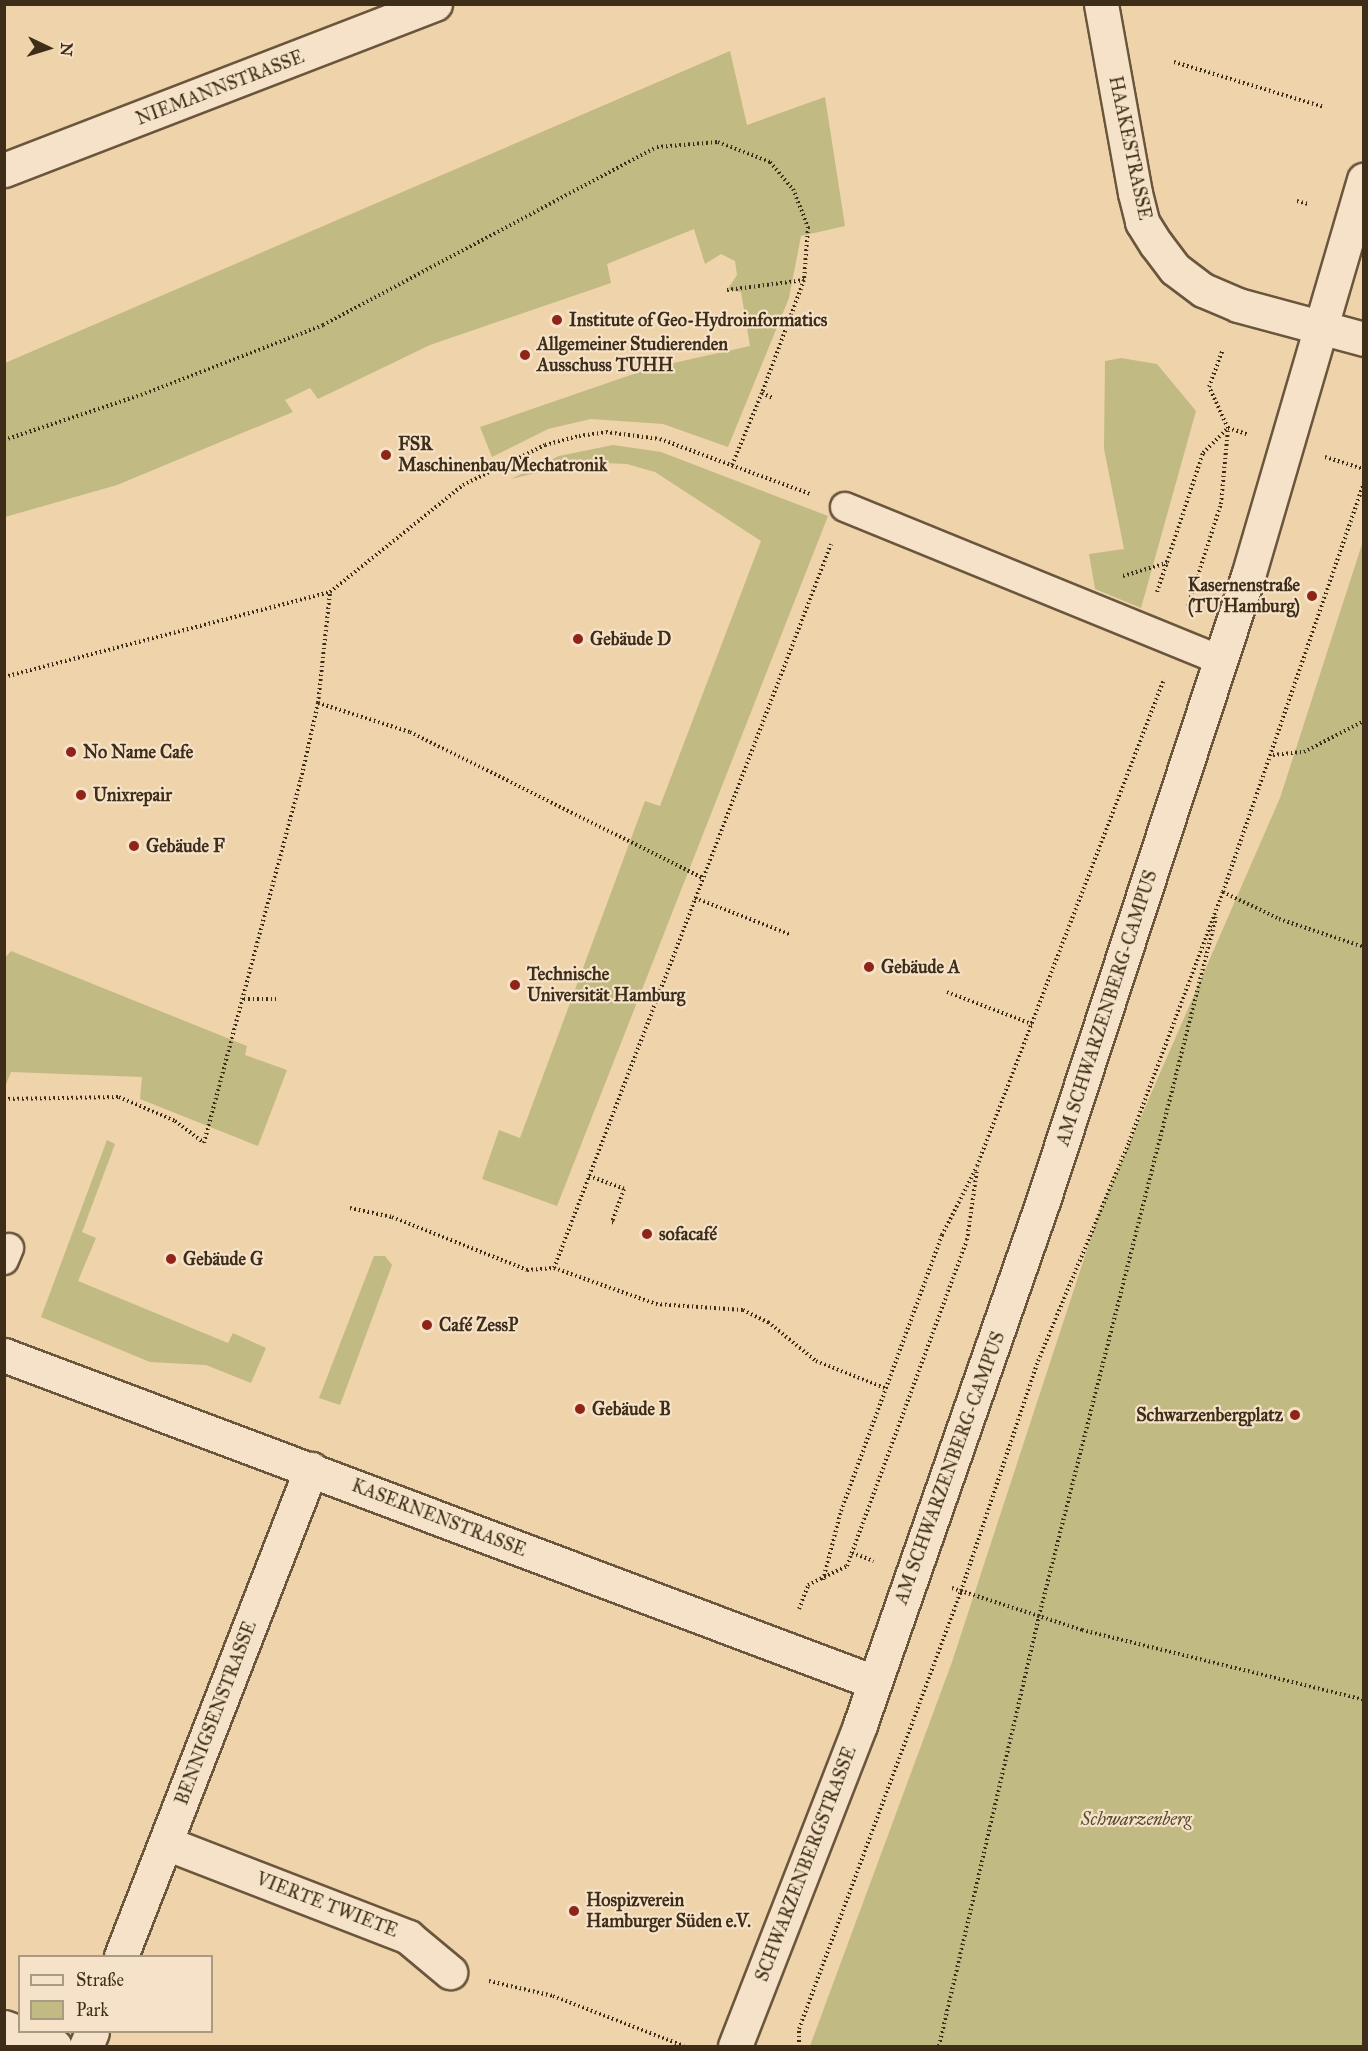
<!DOCTYPE html>
<html>
<head>
<meta charset="utf-8">
<style>
	body { margin:0 }
	#map { position:relative; width:1368px; height:2051px; overflow:hidden; background:#efd3aa; font-family:"IM FELL Great Primer",serif }
	div>[style] { position:absolute }
	.green>* { inset:0; background:#c1ba83 }
	.path>* { height:4px; margin-top:-2px; transform-origin:0; background:repeating-linear-gradient(90deg,#3d2d19 0 1.5px,transparent 0 4.5px) }
	.roads { filter:drop-shadow(2px 0 #6a563d) drop-shadow(-2px 0 #6a563d) drop-shadow(0 2px #6a563d) drop-shadow(0 -2px #6a563d) }
	.lane>* { height:28px; margin:-14px; padding:0 14px; transform-origin:14px; border-radius:14px; background:#f5e2c8 }
	.street>* { height:33px; margin:-16.5px; padding:0 16.5px; transform-origin:16.5px; border-radius:16.5px; background:#f5e2c8 }
	.secondary>* { height:33px; margin:-16.5px; padding:0 16.5px; transform-origin:16.5px; border-radius:16.5px; background:#f5e2c8 }
	.dots>* { width:16px; height:16px; translate:-50% -50%; box-sizing:border-box; border:3px solid #f5e2c8; border-radius:50% }
	span { translate:-50% -50%; white-space:nowrap; text-align:center; line-height:1.15; -webkit-text-stroke:4.5px #f5e2c8; paint-order:stroke }
	.street-label { font-size:18px; color:#3d2d19 }
	.poi-label { font-size:18px; color:#3d2d19; font-weight:700 }
	.left { translate:0 -50%; text-align:left }
	.right { translate:-100% -50%; text-align:right }
	.park-label { font-size:18px; color:#57492e; font-style:italic }
	.frame { position:absolute; inset:0; border:6px solid #3d2d19; pointer-events:none }
	.legend { position:absolute; left:18px; top:1955px; width:195px; height:78px; box-sizing:border-box; background:#f5e2c8; border:2px solid #ab9a82; margin:0; padding:8px 10px; list-style:none; font-size:18px; color:#3d2d19 }
	.legend li { display:flex; align-items:center; gap:12px; height:30px }
	.legend b { width:30px; border:2px solid #ab9a82 }
	.north { position:absolute; left:18px; top:18px; width:60px; height:60px; -webkit-text-stroke:4px #f5e2c8; paint-order:stroke; rotate:94deg; font-size:16px; font-weight:700; line-height:24px; text-align:center; color:#3d2d19 }
	.north::after { content:''; display:block; margin:auto; width:21px; height:27px; background:#3d2d19; clip-path:polygon(50% 0,100% 100%,50% 72%,0 100%) }
</style>
</head>
<body>
<div id="map">
	<div class="green">
		<i style="clip-path:polygon(730px 51px,747px 125px,825px 97px,845px 226px,801px 236px,789px 298px,728px 447px,663px 424px,591px 419px,548px 429px,492px 457px,480px 427px,651px 368px,750px 346px,741px 292px,727px 290px,737px 275px,735px 261px,721px 254px,705px 264px,694px 229px,607px 264px,611px 283px,430px 345px,318px 399px,310px 388px,285px 400px,293px 412px,117px 485px,5px 517px,5px 363px)"></i>
		<i style="clip-path:polygon(1121px 358px,1157px 364px,1196px 411px,1141px 608px,1095px 589px,1089px 554px,1124px 549px,1104px 449px,1105px 361px)"></i>
		<i style="clip-path:polygon(613px 445px,661px 452px,828px 516px,557px 1206px,482px 1179px,499px 1130px,520px 1138px,645px 801px,660px 806px,761px 541px,655px 472px,627px 464px,580px 462px,511px 479px,559px 456px)"></i>
		<i style="clip-path:polygon(1363px 541px,1363px 2046px,810px 2046px,952px 1662px,1099px 1213px,1280px 798px)"></i>
		<i style="clip-path:polygon(11px 951px,247px 1046px,245px 1055px,287px 1070px,258px 1146px,140px 1099px,142px 1077px,11px 1072px,5px 1087px,4px 959px)"></i>
		<i style="clip-path:polygon(107px 1140px,115px 1144px,82px 1232px,96px 1238px,78px 1281px,228px 1343px,233px 1333px,266px 1348px,251px 1383px,206px 1365px,150px 1362px,41px 1317px)"></i>
		<i style="clip-path:polygon(374px 1256px,385px 1256px,392px 1265px,340px 1405px,319px 1398px)"></i>
	</div>
	<div class="path">
		<i style="left:1174px;top:62px;width:157px;rotate:16.7deg"></i>
		<i style="left:1297px;top:201px;width:11px;rotate:15deg"></i>
		<i style="left:727px;top:290px;width:78px;rotate:-7.4deg"></i>
		<i style="left:804px;top:280px;width:121px;rotate:110.4deg"></i>
		<i style="left:1228px;top:428px;width:20px;rotate:18deg"></i>
		<i style="left:4px;top:440px;width:144px;rotate:-18.2deg"></i>
		<i style="left:141px;top:395px;width:195px;rotate:-21deg"></i>
		<i style="left:323px;top:325px;width:378px;rotate:-28.1deg"></i>
		<i style="left:657px;top:147px;width:61px;rotate:-4.7deg"></i>
		<i style="left:718px;top:142px;width:56px;rotate:21deg"></i>
		<i style="left:770px;top:162px;width:35px;rotate:50deg"></i>
		<i style="left:793px;top:189px;width:41px;rotate:68.5deg"></i>
		<i style="left:808px;top:227px;width:53px;rotate:94.3deg"></i>
		<i style="left:1325px;top:457px;width:41px;rotate:17.1deg"></i>
		<i style="left:732px;top:465px;width:78px;rotate:-67.4deg"></i>
		<i style="left:762px;top:393px;width:12px;rotate:24deg"></i>
		<i style="left:1123px;top:576px;width:46px;rotate:-16.5deg"></i>
		<i style="left:1157px;top:592px;width:146px;rotate:-71.7deg"></i>
		<i style="left:1203px;top:453px;width:34px;rotate:-45deg"></i>
		<i style="left:1188px;top:606px;width:107px;rotate:-72.1deg"></i>
		<i style="left:1221px;top:504px;width:76px;rotate:-84.7deg"></i>
		<i style="left:1228px;top:428px;width:45px;rotate:-114.9deg"></i>
		<i style="left:1209px;top:387px;width:40px;rotate:-69.8deg"></i>
		<i style="left:4px;top:677px;width:337px;rotate:-14.6deg"></i>
		<i style="left:330px;top:592px;width:171px;rotate:-38.8deg"></i>
		<i style="left:463px;top:485px;width:91px;rotate:-26deg"></i>
		<i style="left:545px;top:445px;width:35px;rotate:-15deg"></i>
		<i style="left:579px;top:436px;width:27px;rotate:-8deg"></i>
		<i style="left:606px;top:432px;width:54px;rotate:7.4deg"></i>
		<i style="left:660px;top:439px;width:160px;rotate:20.1deg"></i>
		<i style="left:318px;top:703px;width:96px;rotate:17.5deg"></i>
		<i style="left:410px;top:732px;width:327px;rotate:26.5deg"></i>
		<i style="left:1273px;top:755px;width:31px;rotate:-6deg"></i>
		<i style="left:1304px;top:752px;width:68px;rotate:-27.3deg"></i>
		<i style="left:1223px;top:892px;width:62px;rotate:25.7deg"></i>
		<i style="left:1279px;top:919px;width:89px;rotate:18.2deg"></i>
		<i style="left:695px;top:898px;width:101px;rotate:21deg"></i>
		<i style="left:947px;top:992px;width:91px;rotate:20.6deg"></i>
		<i style="left:244px;top:999px;width:32px"></i>
		<i style="left:4px;top:1099px;width:115px;rotate:-1deg"></i>
		<i style="left:119px;top:1097px;width:61px;rotate:23.2deg"></i>
		<i style="left:175px;top:1121px;width:36px;rotate:37deg"></i>
		<i style="left:204px;top:1143px;width:377px;rotate:-75.1deg"></i>
		<i style="left:301px;top:779px;width:78px;rotate:-77.4deg"></i>
		<i style="left:318px;top:703px;width:112px;rotate:-83.8deg"></i>
		<i style="left:589px;top:1176px;width:37px;rotate:20deg"></i>
		<i style="left:624px;top:1189px;width:35px;rotate:110deg"></i>
		<i style="left:612px;top:1222px;width:4px;rotate:14deg"></i>
		<i style="left:350px;top:1208px;width:43px;rotate:12.1deg"></i>
		<i style="left:392px;top:1217px;width:145px;rotate:21.4deg"></i>
		<i style="left:527px;top:1270px;width:27px;rotate:-4deg"></i>
		<i style="left:554px;top:1268px;width:108px;rotate:19.4deg"></i>
		<i style="left:656px;top:1304px;width:87px;rotate:3.9deg"></i>
		<i style="left:743px;top:1310px;width:28px;rotate:26deg"></i>
		<i style="left:768px;top:1322px;width:62px;rotate:39.1deg"></i>
		<i style="left:816px;top:1361px;width:74px;rotate:21.4deg"></i>
		<i style="left:554px;top:1268px;width:775px;rotate:-69.06deg"></i>
		<i style="left:852px;top:1553px;width:23px;rotate:20deg"></i>
		<i style="left:823px;top:1580px;width:71px;rotate:-75.4deg"></i>
		<i style="left:841px;top:1511px;width:294px;rotate:-69.9deg"></i>
		<i style="left:942px;top:1235px;width:77px;rotate:-63.1deg"></i>
		<i style="left:977px;top:1166px;width:522px;rotate:-68.99deg"></i>
		<i style="left:952px;top:1588px;width:137px;rotate:17.9deg"></i>
		<i style="left:1082px;top:1630px;width:291px;rotate:13.9deg"></i>
		<i style="left:799px;top:1609px;width:26px;rotate:-69deg"></i>
		<i style="left:808px;top:1585px;width:43px;rotate:-26deg"></i>
		<i style="left:847px;top:1566px;width:347px;rotate:-69.8deg"></i>
		<i style="left:967px;top:1240px;width:71px;rotate:-81.9deg"></i>
		<i style="left:489px;top:1981px;width:66px;rotate:13.2deg"></i>
		<i style="left:553px;top:1996px;width:140px;rotate:20.9deg"></i>
		<i style="left:799px;top:2046px;width:17px;rotate:-90deg"></i>
		<i style="left:799px;top:2029px;width:467px;rotate:-69.7deg"></i>
		<i style="left:961px;top:1591px;width:243px;rotate:-71.5deg"></i>
		<i style="left:1038px;top:1361px;width:237px;rotate:-67.4deg"></i>
		<i style="left:1129px;top:1142px;width:267px;rotate:-69.4deg"></i>
		<i style="left:1223px;top:892px;width:434px;rotate:-71deg"></i>
		<i style="left:939px;top:2046px;width:441px;rotate:-76.9deg"></i>
		<i style="left:1039px;top:1616px;width:721px;rotate:-75.79deg"></i>
	</div>
	<div class="roads">
		<div class="lane">
			<i style="left:845px;top:507px;width:405px;rotate:22.2deg"></i>
			<i style="left:4px;top:1260px;width:13px;rotate:-67deg"></i>
		</div>
		<div class="street">
			<i style="left:1101px;top:4px;width:192px;rotate:79.8deg"></i>
			<i style="left:1135px;top:193px;width:30px;rotate:76deg"></i>
			<i style="left:1142px;top:222px;width:26px;rotate:58deg"></i>
			<i style="left:1156px;top:244px;width:31px;rotate:53deg"></i>
			<i style="left:1175px;top:269px;width:35px;rotate:37deg"></i>
			<i style="left:1203px;top:290px;width:38px;rotate:23deg"></i>
			<i style="left:1238px;top:305px;width:131px;rotate:15.1deg"></i>
			<i style="left:4px;top:170px;width:462px;rotate:-21.1deg"></i>
			<i style="left:4px;top:1355px;width:929px;rotate:20.6deg"></i>
			<i style="left:166px;top:1843px;width:260px;rotate:21.2deg"></i>
			<i style="left:408px;top:1937px;width:55px;rotate:39.8deg"></i>
			<i style="left:121px;top:1956px;width:523px;rotate:-68.69deg"></i>
			<i style="left:4px;top:2027px;width:54px;rotate:20.4deg"></i>
			<i style="left:86px;top:2046px;width:15px;rotate:-67deg"></i>
		</div>
		<div class="secondary">
			<i style="left:735px;top:2046px;width:344px;rotate:-68.7deg"></i>
			<i style="left:860px;top:1725px;width:558px;rotate:-70.75deg"></i>
			<i style="left:1044px;top:1198px;width:655px;rotate:-71.84deg"></i>
			<i style="left:1248px;top:576px;width:413px;rotate:-73.7deg"></i>
		</div>
	</div>
	<div class="dots">
		<i style="left:557px;top:320px;background:#8f2418"></i>
		<i style="left:525px;top:355px;background:#8f2418"></i>
		<i style="left:386px;top:455px;background:#8f2418"></i>
		<i style="left:1312px;top:596px;background:#8f2418"></i>
		<i style="left:578px;top:639px;background:#8f2418"></i>
		<i style="left:71px;top:752px;background:#8f2418"></i>
		<i style="left:81px;top:795px;background:#8f2418"></i>
		<i style="left:134px;top:846px;background:#8f2418"></i>
		<i style="left:869px;top:967px;background:#8f2418"></i>
		<i style="left:515px;top:985px;background:#8f2418"></i>
		<i style="left:647px;top:1234px;background:#8f2418"></i>
		<i style="left:171px;top:1259px;background:#8f2418"></i>
		<i style="left:427px;top:1325px;background:#8f2418"></i>
		<i style="left:580px;top:1409px;background:#8f2418"></i>
		<i style="left:1295px;top:1415px;background:#8f2418"></i>
		<i style="left:574px;top:1911px;background:#8f2418"></i>
	</div>
	<div class="street-label">
		<span style="left:220px;top:88px;rotate:-21deg">NIEMANNSTRASSE</span>
		<span style="left:1130px;top:148px;rotate:78deg">HAAKESTRASSE</span>
		<span style="left:1107px;top:1008px;rotate:-72deg">AM SCHWARZENBERG-CAMPUS</span>
		<span style="left:950px;top:1468px;rotate:-70deg">AM SCHWARZENBERG-CAMPUS</span>
		<span style="left:439px;top:1518px;rotate:21deg">KASERNENSTRASSE</span>
		<span style="left:216px;top:1713px;rotate:-69deg">BENNIGSENSTRASSE</span>
		<span style="left:806px;top:1864px;rotate:-69deg">SCHWARZENBERGSTRASSE</span>
		<span style="left:327px;top:1905px;rotate:21deg">VIERTE TWIETE</span>
	</div>
	<div class="poi-label">
		<span class="left" style="left:569px;top:320px">Institute of Geo-Hydroinformatics</span>
		<span class="left" style="left:537px;top:355px">Allgemeiner Studierenden<br>Ausschuss TUHH</span>
		<span class="left" style="left:398px;top:455px">FSR<br>Maschinenbau/Mechatronik</span>
		<span class="right" style="left:1300px;top:596px">Kasernenstraße<br>(TU Hamburg)</span>
		<span class="left" style="left:590px;top:639px">Gebäude D</span>
		<span class="left" style="left:83px;top:752px">No Name Cafe</span>
		<span class="left" style="left:93px;top:795px">Unixrepair</span>
		<span class="left" style="left:146px;top:846px">Gebäude F</span>
		<span class="left" style="left:881px;top:967px">Gebäude A</span>
		<span class="left" style="left:527px;top:985px">Technische<br>Universität Hamburg</span>
		<span class="left" style="left:659px;top:1234px">sofacafé</span>
		<span class="left" style="left:183px;top:1259px">Gebäude G</span>
		<span class="left" style="left:439px;top:1325px">Café ZessP</span>
		<span class="left" style="left:592px;top:1409px">Gebäude B</span>
		<span class="right" style="left:1283px;top:1415px">Schwarzenbergplatz</span>
		<span class="left" style="left:586px;top:1911px">Hospizverein<br>Hamburger Süden e.V.</span>
	</div>
	<div class="park-label">
		<span style="left:1136px;top:1819px">Schwarzenberg</span>
	</div>
	<div class="frame"></div>
	<ul class="legend">
	<li><b style="height:8px;background:#f5e2c8"></b>Straße</li>
	<li><b style="height:16px;background:#c1ba83"></b>Park</li>
	</ul>
	<div class="north">N</div>
</div>
</body>
</html>
